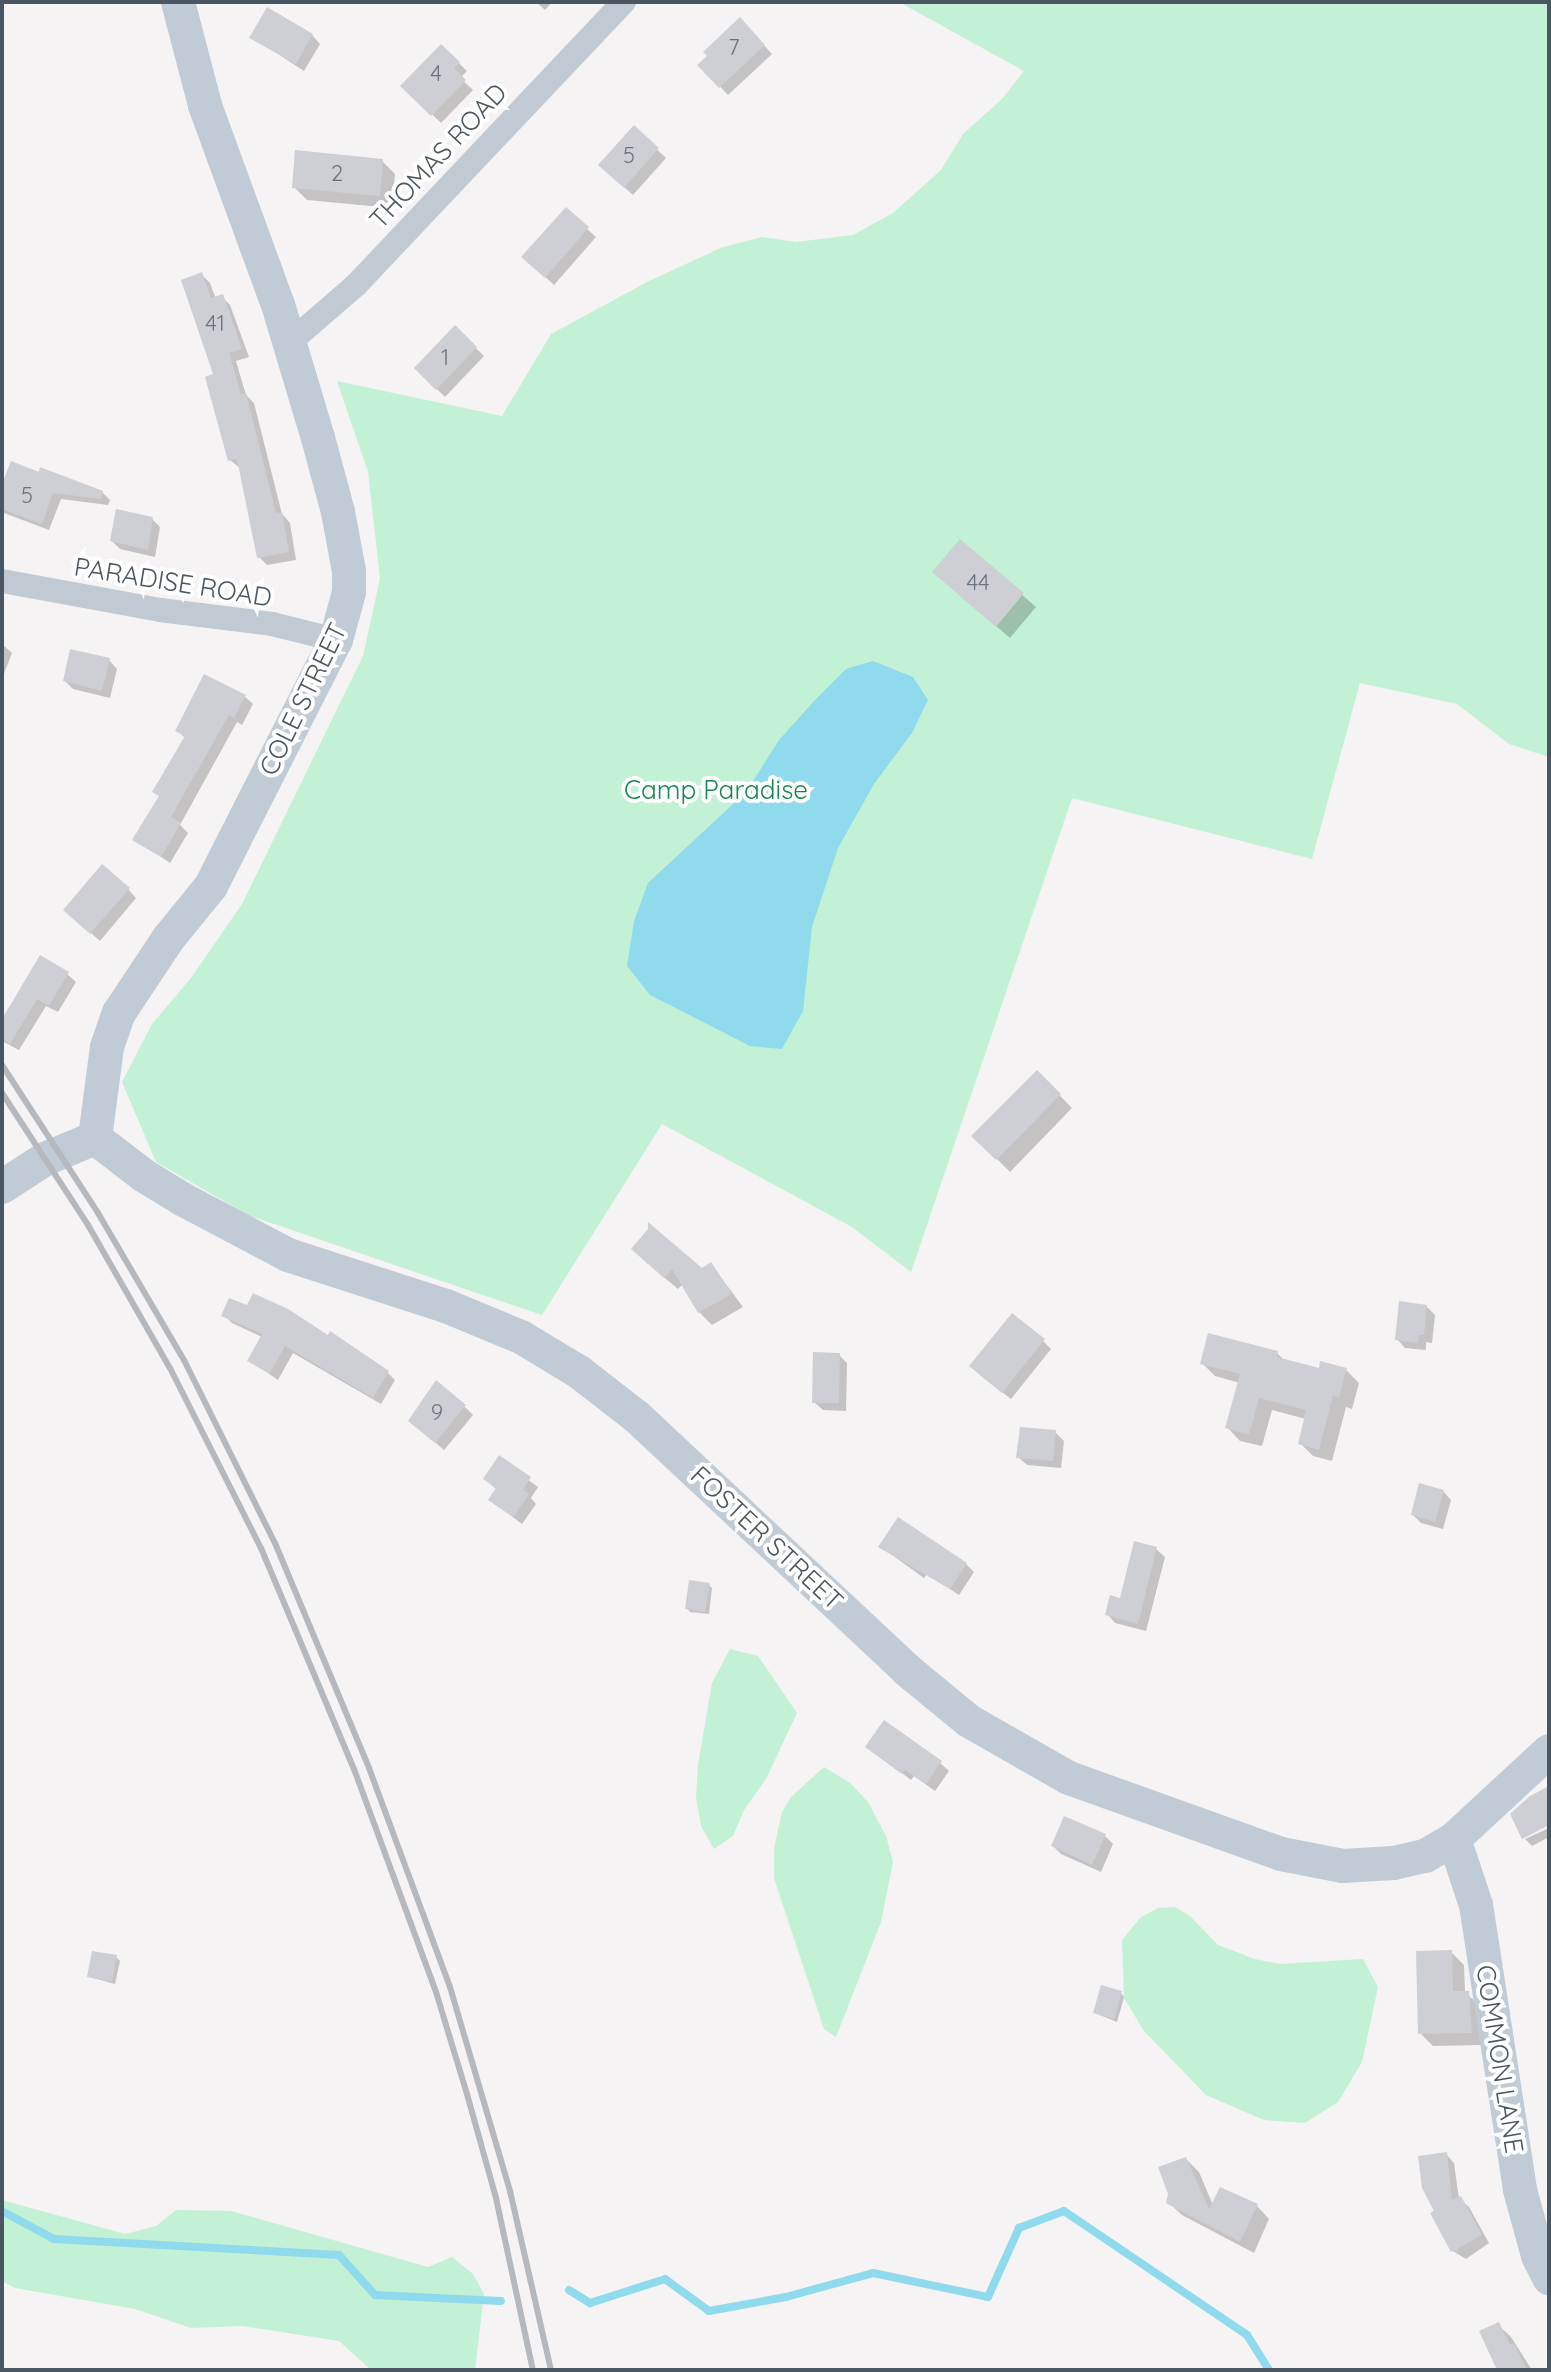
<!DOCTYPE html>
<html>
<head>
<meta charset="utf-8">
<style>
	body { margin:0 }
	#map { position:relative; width:1551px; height:2372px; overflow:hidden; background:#f5f3f3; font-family:Quicksand,sans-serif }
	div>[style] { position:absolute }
	.green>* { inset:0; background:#c3f1d5 }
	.water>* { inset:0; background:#90daee }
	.shadow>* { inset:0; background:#0003 }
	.stream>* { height:8px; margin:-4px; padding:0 4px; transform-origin:4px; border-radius:4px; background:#90daee }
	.building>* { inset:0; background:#cdcfd5 }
	.street>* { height:24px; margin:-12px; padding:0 12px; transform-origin:12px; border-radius:12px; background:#c1cad2 }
	.secondary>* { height:34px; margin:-17px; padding:0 17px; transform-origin:17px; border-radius:17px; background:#c1cbd6 }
	.rail>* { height:6px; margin:-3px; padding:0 3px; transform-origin:3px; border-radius:3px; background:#b5b8bd }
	span { translate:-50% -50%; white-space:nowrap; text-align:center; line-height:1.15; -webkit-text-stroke:8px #fff; paint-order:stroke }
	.number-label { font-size:22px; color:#6b747e }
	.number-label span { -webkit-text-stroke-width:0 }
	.street-label { font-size:26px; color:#4a5661 }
	.park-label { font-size:26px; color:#17864f }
	.frame { position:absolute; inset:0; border:4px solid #4a5661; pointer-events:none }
</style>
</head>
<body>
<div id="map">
	<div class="green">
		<i style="clip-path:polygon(899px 2px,1549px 2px,1549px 757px,1509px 744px,1457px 704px,1360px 683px,1312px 859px,1072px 798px,911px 1272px,852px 1227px,662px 1124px,542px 1315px,250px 1216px,156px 1162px,122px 1082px,152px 1024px,191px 978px,242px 904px,363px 656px,380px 578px,368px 472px,337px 381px,502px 416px,551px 334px,649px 281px,723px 247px,762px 237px,796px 242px,853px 235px,893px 213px,941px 170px,963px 134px,1002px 99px,1024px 71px)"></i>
		<i style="clip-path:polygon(730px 1649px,758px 1656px,797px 1713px,766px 1779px,744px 1810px,733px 1836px,714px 1849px,701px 1826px,696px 1798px,698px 1765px,712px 1683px)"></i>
		<i style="clip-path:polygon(824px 1767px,850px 1783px,868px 1802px,886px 1836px,893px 1862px,881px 1922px,836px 2037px,824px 2029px,774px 1878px,774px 1848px,782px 1812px,791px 1797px)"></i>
		<i style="clip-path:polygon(1175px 1907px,1190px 1916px,1218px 1945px,1255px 1959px,1280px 1964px,1363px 1959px,1378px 1987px,1362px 2062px,1338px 2102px,1305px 2123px,1264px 2120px,1206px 2095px,1144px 2031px,1124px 1998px,1122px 1940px,1141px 1917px,1158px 1908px)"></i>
		<i style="clip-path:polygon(2px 2200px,125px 2234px,156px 2226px,176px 2210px,231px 2211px,428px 2267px,452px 2257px,473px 2274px,484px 2294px,475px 2370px,371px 2370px,339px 2341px,242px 2326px,191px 2328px,135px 2309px,15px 2288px,2px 2281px)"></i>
	</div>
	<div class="water">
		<i style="clip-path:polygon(873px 661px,913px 677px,928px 700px,912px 733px,874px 784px,838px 848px,812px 927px,803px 1011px,782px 1049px,750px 1046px,650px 995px,627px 966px,634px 921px,648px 883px,746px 792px,779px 740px,815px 700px,846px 669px)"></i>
	</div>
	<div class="shadow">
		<i style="clip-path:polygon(536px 2px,552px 2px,545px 10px)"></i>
		<i style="clip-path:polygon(748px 28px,772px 54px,728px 95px,700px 65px)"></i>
		<i style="clip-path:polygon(312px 35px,320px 44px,304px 71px,252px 37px)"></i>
		<i style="clip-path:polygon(441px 46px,467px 71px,460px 78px,473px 90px,441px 123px,403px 86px)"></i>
		<i style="clip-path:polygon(634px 128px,666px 158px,633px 195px,609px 173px)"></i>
		<i style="clip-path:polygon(382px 161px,395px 174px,392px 208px,307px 200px,294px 187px)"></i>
		<i style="clip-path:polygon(566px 210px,596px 237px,554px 285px,532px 265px)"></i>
		<i style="clip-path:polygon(202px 275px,210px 283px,216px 299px,222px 297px,230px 305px,249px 357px,236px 361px,246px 395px,254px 403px,282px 514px,290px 523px,296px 560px,267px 565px,259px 557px,240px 468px,230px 460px)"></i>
		<i style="clip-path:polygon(455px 328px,484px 356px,445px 397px,416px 368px)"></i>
		<i style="clip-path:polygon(2px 490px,102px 492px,110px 500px,108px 505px,61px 499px,49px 530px,4px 513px)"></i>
		<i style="clip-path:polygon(152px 519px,160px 527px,155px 557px,120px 549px,112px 541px)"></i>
		<i style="clip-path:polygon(961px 541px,1036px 607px,1010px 638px,934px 572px)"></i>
		<i style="clip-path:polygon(2px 644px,12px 653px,2px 679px)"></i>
		<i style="clip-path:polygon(109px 660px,117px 669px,110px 698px,73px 689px,65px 681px)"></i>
		<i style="clip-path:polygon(244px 696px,253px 704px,242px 725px,237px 722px,180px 825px,188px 833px,170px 863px,135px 839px,160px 797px,186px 739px,178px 731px)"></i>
		<i style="clip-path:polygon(128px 889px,136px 898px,100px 941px,74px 918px)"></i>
		<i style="clip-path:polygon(67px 974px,76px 982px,58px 1012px,46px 1006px,19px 1050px,4px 1042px,2px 1023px)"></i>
		<i style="clip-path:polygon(1037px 1072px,1072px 1108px,1010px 1172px,974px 1136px)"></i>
		<i style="clip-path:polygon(648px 1224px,701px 1270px,711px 1264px,743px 1307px,712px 1325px,699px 1312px,683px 1284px,678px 1289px,646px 1262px,651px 1229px)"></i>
		<i style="clip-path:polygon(1426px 1306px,1435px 1315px,1432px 1343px,1426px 1342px,1426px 1350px,1405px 1348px,1397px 1339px)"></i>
		<i style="clip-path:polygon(224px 1315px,387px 1372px,395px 1380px,381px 1404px,293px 1353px,278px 1380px,249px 1360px,262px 1337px,232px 1323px)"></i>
		<i style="clip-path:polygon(1043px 1341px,1051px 1349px,1011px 1399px,980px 1375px)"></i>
		<i style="clip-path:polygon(1277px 1353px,1286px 1362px,1320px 1371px,1346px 1370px,1359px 1383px,1352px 1409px,1346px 1407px,1332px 1461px,1313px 1456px,1300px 1443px,1306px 1419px,1272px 1410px,1262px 1446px,1240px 1441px,1228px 1428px,1240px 1383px,1215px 1376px,1202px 1363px)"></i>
		<i style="clip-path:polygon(839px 1355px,847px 1363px,846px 1411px,823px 1410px,814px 1402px)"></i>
		<i style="clip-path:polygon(465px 1407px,473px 1415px,444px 1450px,419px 1429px)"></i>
		<i style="clip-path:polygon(1055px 1432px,1064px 1441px,1061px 1468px,1027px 1465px,1018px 1457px)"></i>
		<i style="clip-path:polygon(499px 1458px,538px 1487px,531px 1498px,536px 1504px,522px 1524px,490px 1500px,497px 1490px,485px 1479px)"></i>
		<i style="clip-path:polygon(1443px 1491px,1451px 1500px,1443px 1529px,1421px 1523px,1413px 1515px)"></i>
		<i style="clip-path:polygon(881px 1547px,966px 1564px,974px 1572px,959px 1595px,927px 1574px,924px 1578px)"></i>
		<i style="clip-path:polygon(1156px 1549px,1165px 1557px,1146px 1631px,1115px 1623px,1107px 1614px,1121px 1600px)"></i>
		<i style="clip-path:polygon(709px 1585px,712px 1588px,709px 1614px,690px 1612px,687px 1608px)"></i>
		<i style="clip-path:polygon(868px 1747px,940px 1763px,949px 1771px,935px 1791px,914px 1776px,911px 1780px)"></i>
		<i style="clip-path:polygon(1549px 1828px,1549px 1837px,1532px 1846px,1525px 1839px)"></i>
		<i style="clip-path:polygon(1105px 1836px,1113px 1844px,1101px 1872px,1061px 1854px,1053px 1846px)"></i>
		<i style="clip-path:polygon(1451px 1952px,1464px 1965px,1465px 1993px,1481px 2006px,1484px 2045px,1433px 2046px,1420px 2033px)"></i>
		<i style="clip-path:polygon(116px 1957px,120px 1961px,115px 1984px,90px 1977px)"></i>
		<i style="clip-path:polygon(1121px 1993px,1124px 1997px,1117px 2022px,1095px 2013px)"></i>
		<i style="clip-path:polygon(1446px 2154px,1454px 2163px,1459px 2199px,1469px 2207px,1489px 2243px,1466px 2259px,1453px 2251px,1437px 2212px)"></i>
		<i style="clip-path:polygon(1186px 2159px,1199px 2172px,1213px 2205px,1257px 2206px,1269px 2219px,1254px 2253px,1182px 2215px,1168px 2202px)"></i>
		<i style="clip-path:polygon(1498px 2325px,1511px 2337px,1532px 2370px,1497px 2370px)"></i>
	</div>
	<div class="stream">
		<i style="left:2px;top:2211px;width:59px;rotate:28.3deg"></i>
		<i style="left:54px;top:2239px;width:285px;rotate:3.2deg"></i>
		<i style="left:339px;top:2255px;width:54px;rotate:48deg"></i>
		<i style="left:375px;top:2295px;width:126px;rotate:2.7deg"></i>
		<i style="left:569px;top:2290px;width:25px;rotate:32deg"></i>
		<i style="left:590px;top:2303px;width:79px;rotate:-17.7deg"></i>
		<i style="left:665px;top:2279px;width:54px;rotate:36deg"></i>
		<i style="left:709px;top:2311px;width:78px;rotate:-10.3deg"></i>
		<i style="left:786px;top:2297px;width:90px;rotate:-15.4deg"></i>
		<i style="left:873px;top:2273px;width:117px;rotate:11.8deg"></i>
		<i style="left:988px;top:2297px;width:76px;rotate:-65.8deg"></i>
		<i style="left:1019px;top:2228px;width:48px;rotate:-20.7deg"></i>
		<i style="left:1064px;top:2211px;width:221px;rotate:34.1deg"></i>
		<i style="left:1247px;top:2335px;width:41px;rotate:57.8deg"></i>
	</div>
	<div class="building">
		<i style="clip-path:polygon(267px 7px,313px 34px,296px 64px,249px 38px)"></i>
		<i style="clip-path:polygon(740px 17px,765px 45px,719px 88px,697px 65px,707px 56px,703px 52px)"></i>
		<i style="clip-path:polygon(441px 44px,460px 62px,454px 68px,466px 80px,431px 116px,400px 86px)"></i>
		<i style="clip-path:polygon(634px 125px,659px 148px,624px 188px,598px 165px)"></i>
		<i style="clip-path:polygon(295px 150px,383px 159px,380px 196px,292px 188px)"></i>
		<i style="clip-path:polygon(566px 207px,589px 227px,545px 278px,521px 257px)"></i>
		<i style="clip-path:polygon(202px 272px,211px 298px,223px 294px,242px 349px,229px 353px,241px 394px,246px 393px,276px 513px,282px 512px,289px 552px,257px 558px,237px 459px,228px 461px,205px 377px,213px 374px,181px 280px)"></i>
		<i style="clip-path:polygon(455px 325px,477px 347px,436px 390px,414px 368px)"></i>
		<i style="clip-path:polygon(11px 461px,39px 472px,40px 467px,103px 491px,101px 499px,53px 493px,42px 524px,2px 509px,2px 484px)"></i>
		<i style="clip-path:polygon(116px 509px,153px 517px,148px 550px,110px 541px)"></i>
		<i style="clip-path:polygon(960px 539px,1024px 593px,996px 627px,932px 572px)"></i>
		<i style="clip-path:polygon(70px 649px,110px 658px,102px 691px,63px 681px)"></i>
		<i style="clip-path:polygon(204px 674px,246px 695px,234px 718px,229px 715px,171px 817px,181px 823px,161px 857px,132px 840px,159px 796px,152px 792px,185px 736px,175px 731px)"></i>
		<i style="clip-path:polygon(102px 864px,130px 888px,90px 934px,63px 910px)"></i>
		<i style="clip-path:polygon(40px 955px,69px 972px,49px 1006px,37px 999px,10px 1044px,2px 1039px,2px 1019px)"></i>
		<i style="clip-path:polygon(1037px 1070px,1061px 1094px,996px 1160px,971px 1136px)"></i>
		<i style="clip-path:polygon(648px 1222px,702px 1268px,711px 1262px,732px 1294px,698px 1313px,672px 1269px,664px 1278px,631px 1249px,648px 1229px)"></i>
		<i style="clip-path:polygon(253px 1293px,288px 1309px,328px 1335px,330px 1331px,389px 1371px,373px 1398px,285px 1346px,270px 1374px,247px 1361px,262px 1334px,221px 1316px,229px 1298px,247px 1305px)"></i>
		<i style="clip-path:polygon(1399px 1301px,1427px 1305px,1424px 1335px,1419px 1335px,1418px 1343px,1395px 1340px)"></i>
		<i style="clip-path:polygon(1012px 1313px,1045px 1339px,1002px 1393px,969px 1366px)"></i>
		<i style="clip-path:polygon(1208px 1333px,1278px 1351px,1277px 1357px,1319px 1368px,1320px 1361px,1347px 1368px,1339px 1397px,1333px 1396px,1319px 1450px,1298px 1444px,1306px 1410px,1259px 1398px,1249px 1435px,1225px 1428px,1240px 1374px,1200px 1364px)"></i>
		<i style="clip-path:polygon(813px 1352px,840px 1353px,839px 1403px,812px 1403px)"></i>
		<i style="clip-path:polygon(436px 1380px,466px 1405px,435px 1443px,408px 1421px)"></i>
		<i style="clip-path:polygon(1020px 1427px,1056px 1430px,1053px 1461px,1016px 1458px)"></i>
		<i style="clip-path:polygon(499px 1455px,531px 1477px,523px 1490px,529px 1494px,513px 1517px,488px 1500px,496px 1488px,483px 1479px)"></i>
		<i style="clip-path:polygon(1419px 1483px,1444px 1490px,1435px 1522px,1411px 1515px)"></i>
		<i style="clip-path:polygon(898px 1517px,967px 1563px,950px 1589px,878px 1547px)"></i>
		<i style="clip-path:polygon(1134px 1541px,1157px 1547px,1138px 1624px,1105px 1615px,1110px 1595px,1120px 1598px)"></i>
		<i style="clip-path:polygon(689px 1580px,710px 1583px,705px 1612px,685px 1609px)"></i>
		<i style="clip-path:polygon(884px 1720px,942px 1761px,926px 1784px,905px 1770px,902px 1774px,865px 1747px)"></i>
		<i style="clip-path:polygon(1549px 1786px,1549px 1825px,1522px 1839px,1510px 1814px,1530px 1796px)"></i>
		<i style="clip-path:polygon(1064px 1816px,1106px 1834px,1092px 1865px,1051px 1846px)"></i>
		<i style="clip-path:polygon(1452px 1950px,1453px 1991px,1469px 1991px,1472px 2033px,1418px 2034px,1416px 1951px)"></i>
		<i style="clip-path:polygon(92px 1951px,117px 1955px,112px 1982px,87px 1977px)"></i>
		<i style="clip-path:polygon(1101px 1985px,1122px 1991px,1114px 2019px,1093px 2013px)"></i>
		<i style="clip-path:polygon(1447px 2152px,1452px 2200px,1461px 2196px,1482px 2235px,1458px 2248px,1457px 2255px,1455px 2250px,1451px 2252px,1430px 2213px,1434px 2211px,1422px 2188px,1418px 2156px)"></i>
		<i style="clip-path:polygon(1186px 2157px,1209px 2209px,1220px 2187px,1258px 2204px,1240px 2242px,1166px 2203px,1168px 2194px,1158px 2167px)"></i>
		<i style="clip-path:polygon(1499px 2322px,1510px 2345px,1514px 2343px,1527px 2370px,1497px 2370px,1479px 2331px)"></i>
	</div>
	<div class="street">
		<i style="left:289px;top:343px;width:89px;rotate:-40.9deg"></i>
		<i style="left:356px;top:285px;width:390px;rotate:-46.6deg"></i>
		<i style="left:2px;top:581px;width:161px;rotate:10.4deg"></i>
		<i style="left:160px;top:610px;width:113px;rotate:7.1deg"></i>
		<i style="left:272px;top:624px;width:66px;rotate:14deg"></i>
	</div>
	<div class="secondary">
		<i style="left:95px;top:1138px;width:61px;rotate:37.6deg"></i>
		<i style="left:143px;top:1175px;width:46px;rotate:31.6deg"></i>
		<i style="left:182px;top:1199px;width:120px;rotate:27.8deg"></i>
		<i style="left:288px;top:1255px;width:166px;rotate:17.9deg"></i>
		<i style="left:446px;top:1306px;width:81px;rotate:22.5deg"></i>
		<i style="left:521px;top:1337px;width:68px;rotate:31.1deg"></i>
		<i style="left:579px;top:1372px;width:73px;rotate:37.8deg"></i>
		<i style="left:637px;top:1417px;width:370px;rotate:43.1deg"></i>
		<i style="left:907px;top:1670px;width:80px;rotate:39.4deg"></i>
		<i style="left:969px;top:1721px;width:115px;rotate:29.7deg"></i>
		<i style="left:1069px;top:1778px;width:225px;rotate:19.7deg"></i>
		<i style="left:1281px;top:1854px;width:63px;rotate:11deg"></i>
		<i style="left:1343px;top:1866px;width:51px;rotate:-3.4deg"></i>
		<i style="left:1394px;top:1863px;width:32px;rotate:-13deg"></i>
		<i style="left:1425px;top:1856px;width:34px;rotate:-30deg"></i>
		<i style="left:1454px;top:1839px;width:129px;rotate:-42.8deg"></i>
		<i style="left:95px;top:1138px;width:92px;rotate:-82.5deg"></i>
		<i style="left:107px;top:1047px;width:36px;rotate:-71deg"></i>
		<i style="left:119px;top:1013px;width:89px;rotate:-56.5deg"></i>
		<i style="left:168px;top:939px;width:68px;rotate:-50.9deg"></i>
		<i style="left:211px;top:886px;width:276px;rotate:-63.1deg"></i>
		<i style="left:336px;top:640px;width:50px;rotate:-74.8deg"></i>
		<i style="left:349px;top:592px;width:21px;rotate:-90deg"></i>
		<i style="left:349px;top:571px;width:60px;rotate:-100.6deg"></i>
		<i style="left:338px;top:512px;width:77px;rotate:-105.1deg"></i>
		<i style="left:318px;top:438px;width:139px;rotate:-106.7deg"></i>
		<i style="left:278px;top:305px;width:213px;rotate:-110.1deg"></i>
		<i style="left:205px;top:105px;width:106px;rotate:-104.7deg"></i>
		<i style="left:2px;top:1187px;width:51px;rotate:-33.1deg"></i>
		<i style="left:45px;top:1159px;width:54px;rotate:-22.8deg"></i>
		<i style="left:1454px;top:1839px;width:70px;rotate:71.6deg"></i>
		<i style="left:1476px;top:1905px;width:288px;rotate:81.2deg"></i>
		<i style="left:1520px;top:2190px;width:68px;rotate:74.7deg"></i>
		<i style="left:1538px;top:2256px;width:25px;rotate:63deg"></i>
	</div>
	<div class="rail">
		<i style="left:2px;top:1065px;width:176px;rotate:57deg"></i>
		<i style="left:98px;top:1213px;width:170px;rotate:59.7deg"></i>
		<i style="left:184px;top:1360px;width:204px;rotate:63.6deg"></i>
		<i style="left:275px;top:1543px;width:244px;rotate:67.3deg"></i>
		<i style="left:369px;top:1768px;width:233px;rotate:69.7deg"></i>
		<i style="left:450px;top:1987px;width:213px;rotate:73.6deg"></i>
		<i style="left:510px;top:2191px;width:184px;rotate:77.1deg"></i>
		<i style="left:2px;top:1093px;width:158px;rotate:56.9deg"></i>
		<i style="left:88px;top:1225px;width:165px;rotate:60.2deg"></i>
		<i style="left:170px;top:1368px;width:202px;rotate:63.2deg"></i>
		<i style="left:261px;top:1548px;width:240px;rotate:67.2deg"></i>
		<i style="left:354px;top:1769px;width:238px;rotate:69.8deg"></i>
		<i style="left:436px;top:1992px;width:107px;rotate:73.1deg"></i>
		<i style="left:467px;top:2094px;width:108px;rotate:74.4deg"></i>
		<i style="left:496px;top:2198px;width:176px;rotate:77.9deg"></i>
	</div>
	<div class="number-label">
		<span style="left:734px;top:48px">7</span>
		<span style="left:436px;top:74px">4</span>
		<span style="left:629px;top:156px">5</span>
		<span style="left:337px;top:174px">2</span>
		<span style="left:215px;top:324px">41</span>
		<span style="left:445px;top:358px">1</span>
		<span style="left:27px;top:496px">5</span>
		<span style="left:978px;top:583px">44</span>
		<span style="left:437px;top:1413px">9</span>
	</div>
	<div class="street-label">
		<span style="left:438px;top:156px;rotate:-47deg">THOMAS ROAD</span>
		<span style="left:173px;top:582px;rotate:9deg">PARADISE ROAD</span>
		<span style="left:303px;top:699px;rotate:-64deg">COLE STREET</span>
		<span style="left:767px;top:1538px;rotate:43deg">FOSTER STREET</span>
		<span style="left:1500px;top:2059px;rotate:81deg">COMMON LANE</span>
	</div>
	<div class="park-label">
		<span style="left:716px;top:790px">Camp Paradise</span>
	</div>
	<div class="frame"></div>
</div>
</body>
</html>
